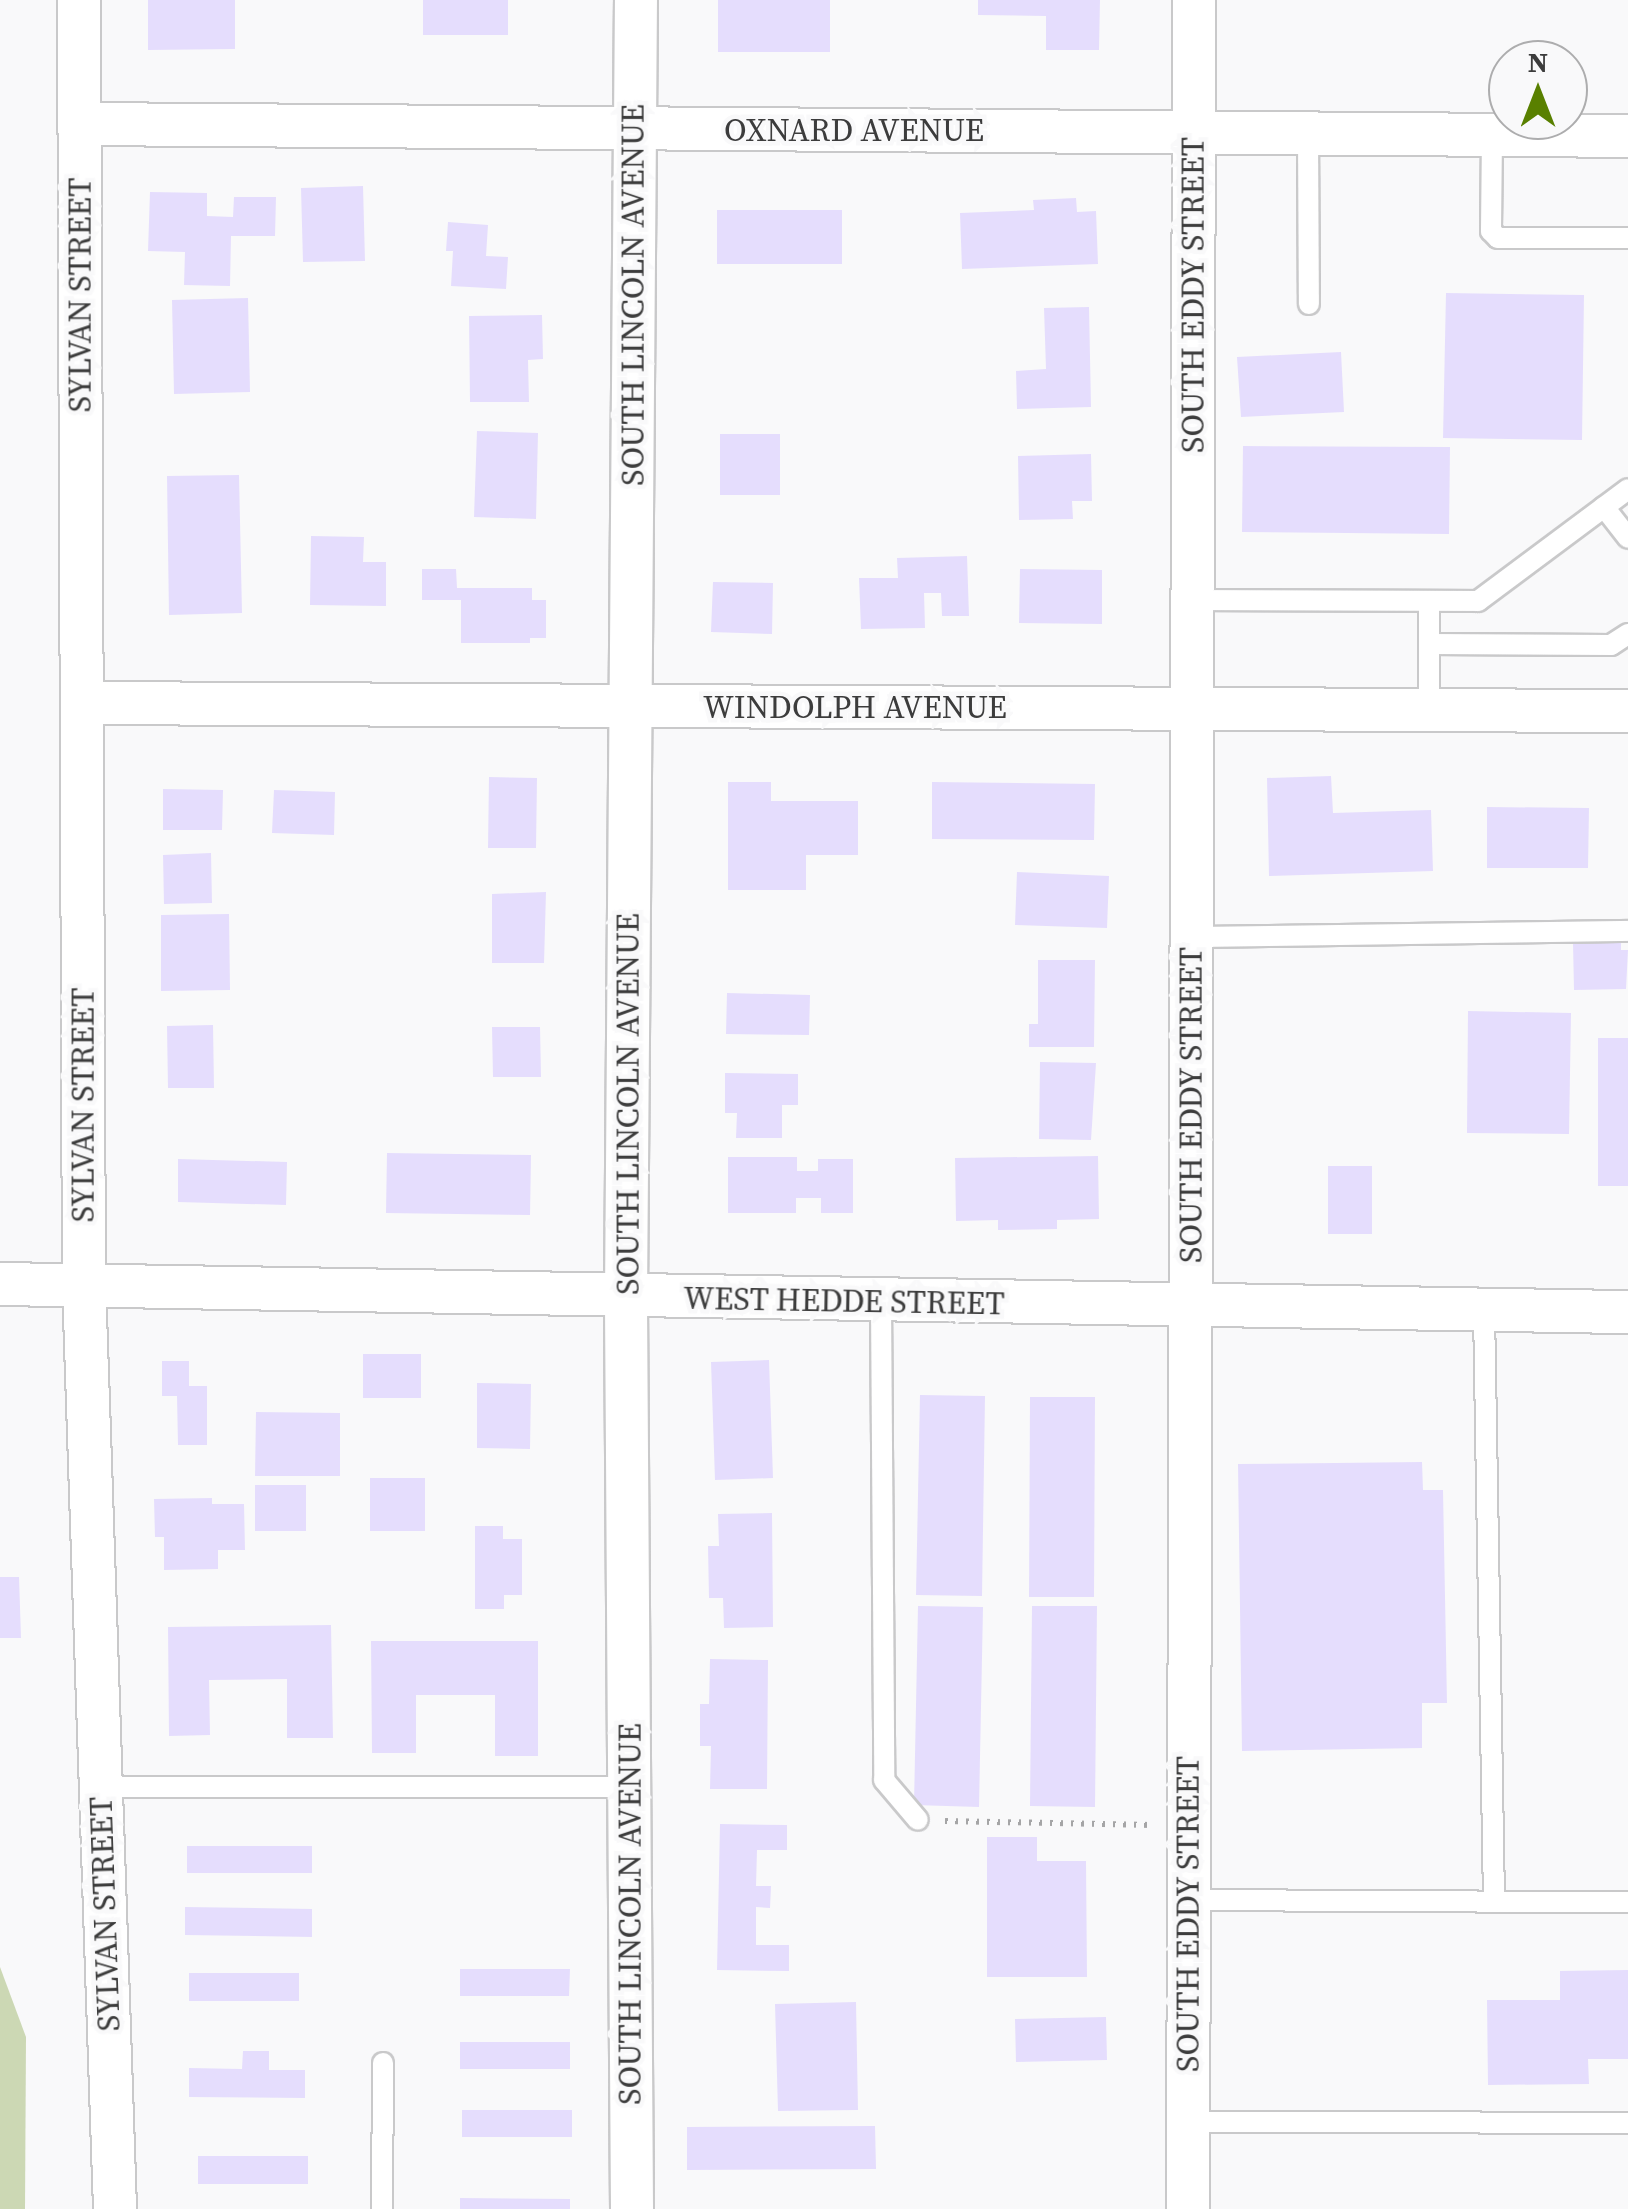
<!DOCTYPE html>
<html>
<head>
<meta charset="utf-8">
<style>
	body { margin:0 }
	#map { position:relative; width:1628px; height:2209px; overflow:hidden; background:#f9f9fa; font-family:"Source Serif 4",serif }
	div>[style] { position:absolute }
	.green>* { inset:0; background:#ccd8b4 }
	.building>* { inset:0; background:#e5ddfd }
	.path>* { height:6px; margin-top:-3px; transform-origin:0; background:repeating-linear-gradient(90deg,#a5a5a6 0 2.5px,transparent 0 10.5px) }
	.roads { filter:drop-shadow(2px 0 #c9c9ca) drop-shadow(-2px 0 #c9c9ca) drop-shadow(0 2px #c9c9ca) drop-shadow(0 -2px #c9c9ca) }
	.service>* { height:20px; margin:-10px; padding:0 10px; transform-origin:10px; border-radius:10px; background:#fff }
	.minor>* { height:42px; margin:-21px; padding:0 21px; transform-origin:21px; border-radius:21px; background:#fff }
	span { translate:-50% -50%; white-space:nowrap; text-align:center; line-height:1.15; -webkit-text-stroke:9px #f9f9fa; paint-order:stroke }
	.street-label { font-size:32px; color:#3c3c3c }
	.north { position:absolute; left:1488px; top:40px; width:100px; height:100px; box-sizing:border-box; background:#f9f9fa; border:2px solid #adadae; border-radius:50%; rotate:0deg; font-size:28px; font-weight:700; line-height:40px; text-align:center; color:#3c3c3c }
	.north::after { content:''; display:block; margin:auto; width:35px; height:45px; background:#598000; clip-path:polygon(50% 0,100% 100%,50% 72%,0 100%) }
</style>
</head>
<body>
<div id="map">
	<div class="green">
		<i style="clip-path:polygon(0 1967px,26px 2037px,25px 2209px,0 2209px)"></i>
	</div>
	<div class="building">
		<i style="clip-path:polygon(148px 0,235px 0,235px 49px,148px 50px)"></i>
		<i style="clip-path:polygon(423px 0,508px 0,508px 35px,423px 35px)"></i>
		<i style="clip-path:polygon(718px 0,830px 0,830px 52px,718px 52px)"></i>
		<i style="clip-path:polygon(978px 0,1100px 0,1099px 50px,1046px 50px,1046px 16px,978px 15px)"></i>
		<i style="clip-path:polygon(363px 186px,365px 261px,303px 262px,301px 188px)"></i>
		<i style="clip-path:polygon(150px 192px,207px 193px,207px 216px,233px 217px,234px 197px,276px 197px,275px 236px,231px 236px,230px 286px,184px 285px,185px 252px,148px 251px)"></i>
		<i style="clip-path:polygon(1076px 198px,1077px 212px,1096px 211px,1098px 264px,962px 269px,960px 213px,1034px 210px,1033px 200px)"></i>
		<i style="clip-path:polygon(717px 210px,842px 210px,842px 264px,717px 264px)"></i>
		<i style="clip-path:polygon(448px 222px,488px 225px,486px 256px,508px 257px,506px 289px,451px 286px,453px 251px,446px 251px)"></i>
		<i style="clip-path:polygon(1446px 293px,1584px 295px,1582px 440px,1443px 438px)"></i>
		<i style="clip-path:polygon(248px 298px,250px 392px,174px 394px,172px 300px)"></i>
		<i style="clip-path:polygon(1089px 307px,1091px 407px,1017px 409px,1016px 371px,1046px 369px,1044px 308px)"></i>
		<i style="clip-path:polygon(542px 315px,543px 359px,528px 360px,529px 402px,470px 402px,469px 316px)"></i>
		<i style="clip-path:polygon(1341px 352px,1344px 412px,1241px 417px,1237px 357px)"></i>
		<i style="clip-path:polygon(477px 431px,538px 433px,536px 519px,474px 517px)"></i>
		<i style="clip-path:polygon(720px 434px,780px 434px,780px 495px,720px 495px)"></i>
		<i style="clip-path:polygon(1243px 446px,1450px 447px,1449px 534px,1242px 532px)"></i>
		<i style="clip-path:polygon(1091px 454px,1092px 501px,1072px 501px,1073px 519px,1019px 520px,1018px 456px)"></i>
		<i style="clip-path:polygon(239px 475px,242px 613px,169px 615px,167px 476px)"></i>
		<i style="clip-path:polygon(311px 536px,364px 537px,363px 562px,386px 562px,386px 606px,310px 605px)"></i>
		<i style="clip-path:polygon(967px 556px,969px 616px,942px 616px,941px 593px,924px 593px,925px 628px,861px 629px,859px 578px,898px 578px,897px 558px)"></i>
		<i style="clip-path:polygon(422px 569px,456px 569px,457px 588px,532px 588px,532px 600px,546px 600px,546px 638px,530px 638px,530px 643px,461px 643px,461px 600px,422px 600px)"></i>
		<i style="clip-path:polygon(1020px 569px,1102px 570px,1102px 624px,1019px 623px)"></i>
		<i style="clip-path:polygon(713px 582px,773px 583px,772px 634px,711px 632px)"></i>
		<i style="clip-path:polygon(1331px 776px,1333px 813px,1431px 810px,1433px 871px,1269px 876px,1267px 778px)"></i>
		<i style="clip-path:polygon(489px 777px,537px 778px,536px 848px,488px 848px)"></i>
		<i style="clip-path:polygon(728px 782px,771px 782px,771px 801px,858px 801px,858px 855px,806px 855px,806px 890px,728px 890px)"></i>
		<i style="clip-path:polygon(932px 782px,1095px 784px,1094px 840px,932px 839px)"></i>
		<i style="clip-path:polygon(163px 789px,223px 790px,222px 830px,163px 830px)"></i>
		<i style="clip-path:polygon(274px 790px,335px 792px,334px 835px,272px 833px)"></i>
		<i style="clip-path:polygon(1487px 807px,1589px 808px,1588px 868px,1487px 868px)"></i>
		<i style="clip-path:polygon(211px 853px,212px 903px,164px 904px,163px 855px)"></i>
		<i style="clip-path:polygon(1017px 872px,1109px 876px,1107px 928px,1015px 925px)"></i>
		<i style="clip-path:polygon(546px 892px,544px 963px,492px 963px,492px 894px)"></i>
		<i style="clip-path:polygon(229px 914px,230px 990px,161px 991px,161px 915px)"></i>
		<i style="clip-path:polygon(1621px 942px,1621px 950px,1628px 950px,1626px 989px,1574px 990px,1573px 943px)"></i>
		<i style="clip-path:polygon(1038px 960px,1095px 960px,1094px 1047px,1029px 1047px,1029px 1024px,1038px 1024px)"></i>
		<i style="clip-path:polygon(727px 993px,810px 995px,809px 1035px,726px 1034px)"></i>
		<i style="clip-path:polygon(1468px 1011px,1571px 1013px,1569px 1134px,1467px 1133px)"></i>
		<i style="clip-path:polygon(213px 1025px,214px 1088px,168px 1088px,167px 1026px)"></i>
		<i style="clip-path:polygon(492px 1027px,540px 1027px,541px 1077px,493px 1077px)"></i>
		<i style="clip-path:polygon(1598px 1038px,1628px 1038px,1628px 1186px,1598px 1186px)"></i>
		<i style="clip-path:polygon(1040px 1062px,1096px 1063px,1091px 1140px,1039px 1139px)"></i>
		<i style="clip-path:polygon(725px 1073px,798px 1074px,798px 1105px,782px 1105px,782px 1138px,736px 1138px,737px 1113px,725px 1113px)"></i>
		<i style="clip-path:polygon(387px 1153px,531px 1155px,530px 1215px,386px 1213px)"></i>
		<i style="clip-path:polygon(1098px 1156px,1099px 1219px,1057px 1220px,1057px 1229px,998px 1230px,998px 1220px,956px 1221px,955px 1158px)"></i>
		<i style="clip-path:polygon(728px 1157px,797px 1157px,797px 1171px,818px 1171px,818px 1159px,853px 1159px,853px 1213px,821px 1213px,821px 1198px,796px 1198px,796px 1213px,728px 1213px)"></i>
		<i style="clip-path:polygon(178px 1159px,287px 1162px,286px 1205px,178px 1202px)"></i>
		<i style="clip-path:polygon(1328px 1166px,1372px 1166px,1372px 1234px,1328px 1234px)"></i>
		<i style="clip-path:polygon(363px 1354px,421px 1354px,421px 1398px,363px 1398px)"></i>
		<i style="clip-path:polygon(769px 1360px,773px 1478px,715px 1480px,711px 1362px)"></i>
		<i style="clip-path:polygon(162px 1361px,189px 1361px,189px 1386px,207px 1386px,207px 1445px,178px 1445px,177px 1396px,162px 1396px)"></i>
		<i style="clip-path:polygon(477px 1383px,531px 1384px,530px 1449px,477px 1448px)"></i>
		<i style="clip-path:polygon(920px 1395px,985px 1396px,982px 1596px,916px 1595px)"></i>
		<i style="clip-path:polygon(1030px 1397px,1095px 1397px,1094px 1597px,1029px 1597px)"></i>
		<i style="clip-path:polygon(256px 1412px,340px 1413px,340px 1476px,255px 1476px)"></i>
		<i style="clip-path:polygon(1422px 1462px,1423px 1490px,1443px 1490px,1447px 1703px,1422px 1703px,1422px 1748px,1242px 1751px,1238px 1464px)"></i>
		<i style="clip-path:polygon(370px 1478px,425px 1478px,425px 1531px,370px 1531px)"></i>
		<i style="clip-path:polygon(255px 1485px,306px 1485px,306px 1531px,255px 1531px)"></i>
		<i style="clip-path:polygon(212px 1498px,212px 1504px,244px 1504px,245px 1550px,218px 1550px,218px 1569px,164px 1570px,164px 1537px,155px 1537px,154px 1499px)"></i>
		<i style="clip-path:polygon(772px 1513px,773px 1627px,724px 1628px,723px 1598px,709px 1598px,708px 1546px,719px 1546px,718px 1514px)"></i>
		<i style="clip-path:polygon(475px 1526px,503px 1526px,503px 1539px,522px 1539px,522px 1595px,504px 1595px,504px 1609px,475px 1609px)"></i>
		<i style="clip-path:polygon(0 1577px,19px 1577px,21px 1638px,0 1638px)"></i>
		<i style="clip-path:polygon(918px 1606px,983px 1607px,979px 1807px,914px 1805px)"></i>
		<i style="clip-path:polygon(1032px 1606px,1097px 1606px,1095px 1807px,1030px 1806px)"></i>
		<i style="clip-path:polygon(331px 1625px,333px 1738px,287px 1738px,287px 1679px,209px 1680px,210px 1735px,169px 1736px,168px 1627px)"></i>
		<i style="clip-path:polygon(371px 1641px,538px 1641px,538px 1756px,495px 1756px,495px 1695px,416px 1695px,416px 1753px,372px 1753px)"></i>
		<i style="clip-path:polygon(710px 1659px,768px 1660px,767px 1789px,710px 1789px,711px 1746px,700px 1746px,700px 1704px,709px 1704px)"></i>
		<i style="clip-path:polygon(720px 1824px,787px 1825px,787px 1850px,757px 1850px,756px 1886px,771px 1886px,770px 1908px,756px 1907px,756px 1945px,789px 1945px,789px 1971px,717px 1970px)"></i>
		<i style="clip-path:polygon(987px 1837px,1037px 1837px,1037px 1861px,1086px 1861px,1087px 1977px,987px 1977px)"></i>
		<i style="clip-path:polygon(187px 1846px,312px 1846px,312px 1873px,187px 1873px)"></i>
		<i style="clip-path:polygon(185px 1907px,312px 1909px,312px 1937px,185px 1935px)"></i>
		<i style="clip-path:polygon(460px 1969px,570px 1969px,569px 1996px,460px 1996px)"></i>
		<i style="clip-path:polygon(1628px 1970px,1628px 2059px,1588px 2059px,1589px 2084px,1488px 2085px,1487px 2000px,1560px 2000px,1560px 1971px)"></i>
		<i style="clip-path:polygon(189px 1973px,299px 1973px,299px 2001px,189px 2001px)"></i>
		<i style="clip-path:polygon(856px 2002px,858px 2110px,778px 2111px,775px 2004px)"></i>
		<i style="clip-path:polygon(1106px 2017px,1107px 2060px,1016px 2062px,1015px 2019px)"></i>
		<i style="clip-path:polygon(460px 2042px,570px 2042px,570px 2069px,460px 2069px)"></i>
		<i style="clip-path:polygon(243px 2051px,269px 2051px,269px 2070px,305px 2070px,305px 2098px,189px 2097px,189px 2068px,242px 2069px)"></i>
		<i style="clip-path:polygon(462px 2110px,572px 2110px,572px 2137px,462px 2137px)"></i>
		<i style="clip-path:polygon(875px 2126px,876px 2169px,687px 2170px,687px 2127px)"></i>
		<i style="clip-path:polygon(198px 2156px,308px 2156px,308px 2184px,198px 2184px)"></i>
		<i style="clip-path:polygon(460px 2198px,570px 2199px,570px 2209px,460px 2209px)"></i>
	</div>
	<div class="path">
		<i style="left:945px;top:1821px;width:207px;rotate:1.1deg"></i>
	</div>
	<div class="roads">
		<div class="service">
			<i style="left:1308px;top:133px;width:171px;rotate:89.7deg"></i>
			<i style="left:1492px;top:135px;width:96px;rotate:90.6deg"></i>
			<i style="left:1491px;top:231px;width:10px;rotate:45deg"></i>
			<i style="left:1498px;top:238px;width:130px"></i>
			<i style="left:1604px;top:507px;width:39px;rotate:52deg"></i>
			<i style="left:1192px;top:600px;width:286px;rotate:0.2deg"></i>
			<i style="left:1478px;top:601px;width:187px;rotate:-36.7deg"></i>
			<i style="left:1429px;top:601px;width:109px;rotate:90deg"></i>
			<i style="left:1429px;top:644px;width:182px;rotate:0.3deg"></i>
			<i style="left:1611px;top:645px;width:20px;rotate:-33deg"></i>
			<i style="left:1191px;top:937px;width:437px;rotate:-0.8deg"></i>
			<i style="left:881px;top:1302px;width:478px;rotate:89.6deg"></i>
			<i style="left:884px;top:1780px;width:52px;rotate:49.6deg"></i>
			<i style="left:1484px;top:1310px;width:592px;rotate:89.03deg"></i>
			<i style="left:101px;top:1787px;width:529px"></i>
			<i style="left:1188px;top:1900px;width:440px;rotate:0.3deg"></i>
			<i style="left:1187px;top:2122px;width:441px;rotate:0.1deg"></i>
			<i style="left:382px;top:2209px;width:146px;rotate:-89.6deg"></i>
		</div>
		<div class="minor">
			<i style="left:79px;top:0;width:1284px;rotate:89.78deg"></i>
			<i style="left:84px;top:1284px;width:926px;rotate:88.08deg"></i>
			<i style="left:80px;top:124px;width:1548px;rotate:0.44deg"></i>
			<i style="left:82px;top:703px;width:1546px;rotate:0.3deg"></i>
			<i style="left:0;top:1284px;width:1628px;rotate:0.99deg"></i>
			<i style="left:632px;top:2209px;width:911px;rotate:-90.38deg"></i>
			<i style="left:626px;top:1298px;width:1298px;rotate:-89.56deg"></i>
			<i style="left:1188px;top:2209px;width:2209px;rotate:-89.84deg"></i>
		</div>
	</div>
	<div class="street-label">
		<span style="left:854px;top:130px">OXNARD AVENUE</span>
		<span style="left:80px;top:295px;rotate:-90deg">SYLVAN STREET</span>
		<span style="left:633px;top:295px;rotate:-90deg">SOUTH LINCOLN AVENUE</span>
		<span style="left:1193px;top:295px;rotate:-90deg">SOUTH EDDY STREET</span>
		<span style="left:855px;top:707px">WINDOLPH AVENUE</span>
		<span style="left:628px;top:1104px;rotate:-90deg">SOUTH LINCOLN AVENUE</span>
		<span style="left:83px;top:1105px;rotate:-90deg">SYLVAN STREET</span>
		<span style="left:1191px;top:1105px;rotate:-90deg">SOUTH EDDY STREET</span>
		<span style="left:844px;top:1301px;rotate:1deg">WEST HEDDE STREET</span>
		<span style="left:105px;top:1914px;rotate:-92deg">SYLVAN STREET</span>
		<span style="left:630px;top:1914px;rotate:-90deg">SOUTH LINCOLN AVENUE</span>
		<span style="left:1188px;top:1914px;rotate:-90deg">SOUTH EDDY STREET</span>
	</div>
	<div class="north">N</div>
</div>
</body>
</html>
